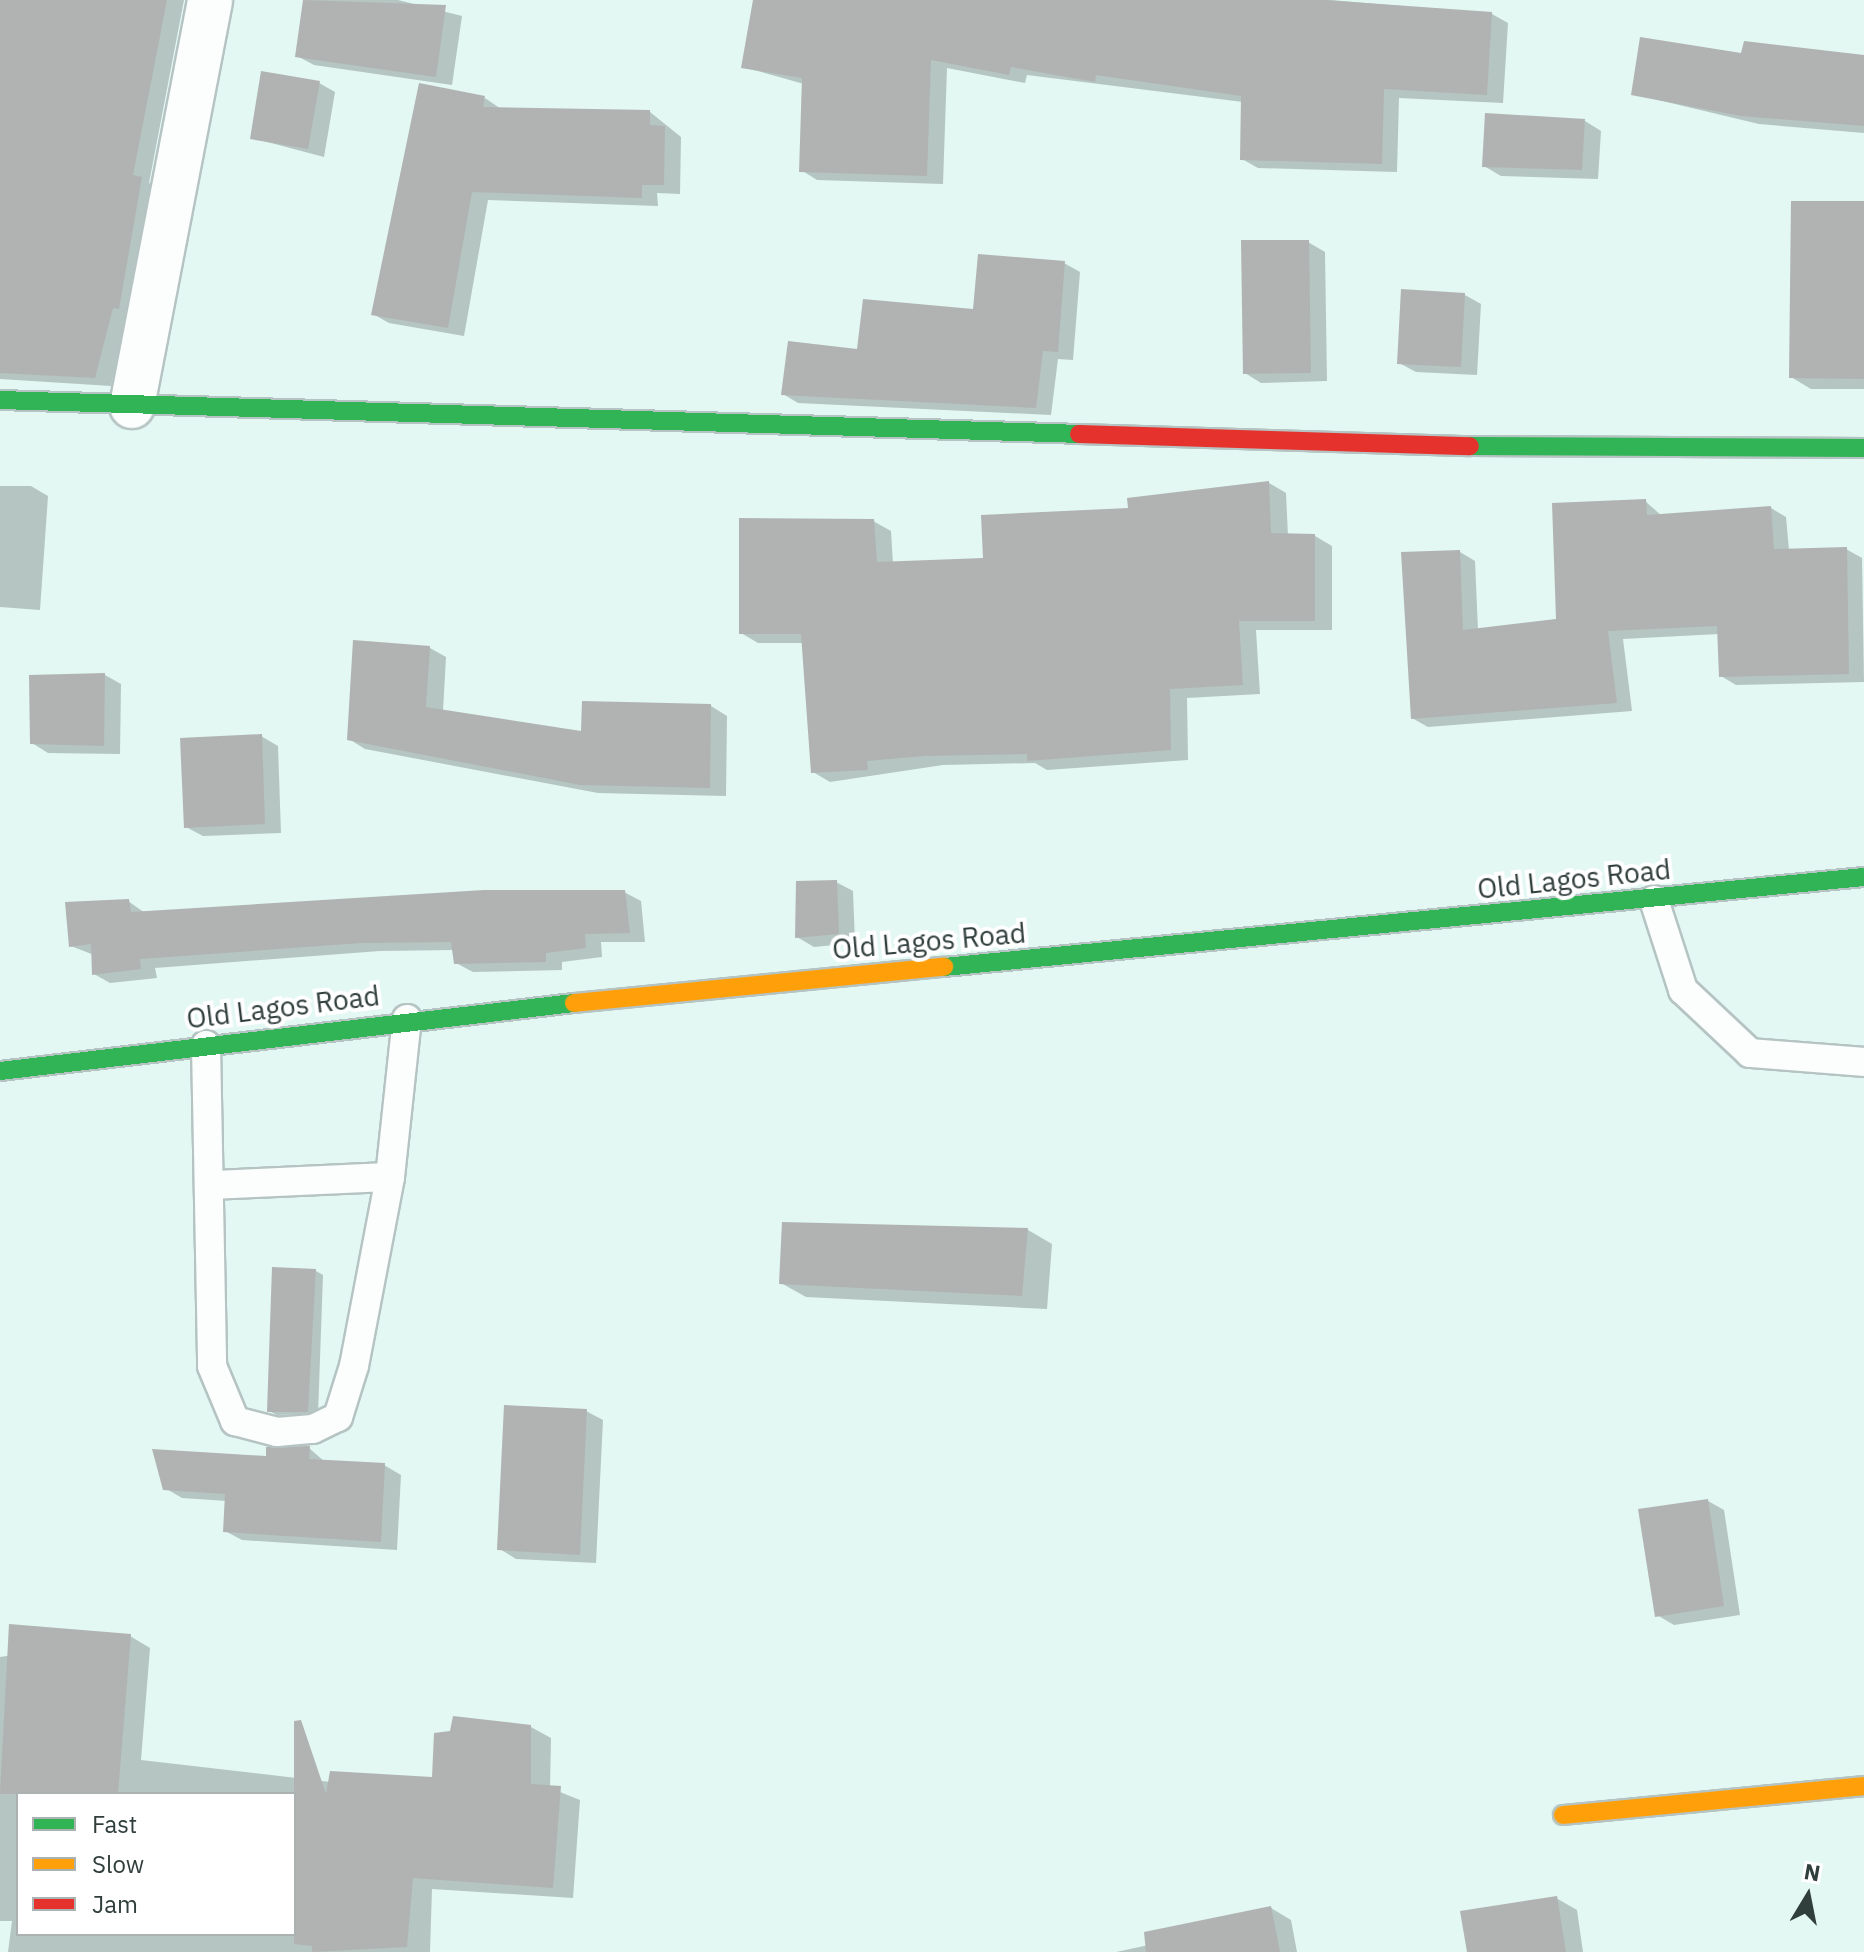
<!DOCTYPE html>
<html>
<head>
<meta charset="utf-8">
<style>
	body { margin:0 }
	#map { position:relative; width:1864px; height:1952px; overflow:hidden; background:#e3f7f3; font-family:"IBM Plex Sans",sans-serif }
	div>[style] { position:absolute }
	.shadow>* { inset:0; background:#0003 }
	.building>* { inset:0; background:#b0b3b2 }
	.roads { filter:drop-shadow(2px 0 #b5c4c2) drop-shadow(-2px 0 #b5c4c2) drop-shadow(0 2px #b5c4c2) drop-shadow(0 -2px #b5c4c2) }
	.lane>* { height:28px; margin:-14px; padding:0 14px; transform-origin:14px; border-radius:14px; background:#fbfefd }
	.street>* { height:44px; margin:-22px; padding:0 22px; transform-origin:22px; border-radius:22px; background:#fbfefd }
	.fast>* { height:18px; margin:-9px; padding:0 9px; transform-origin:9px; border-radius:9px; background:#30b455 }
	.slow>* { height:18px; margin:-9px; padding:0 9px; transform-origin:9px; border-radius:9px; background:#ff9f0a }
	.jam>* { height:18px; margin:-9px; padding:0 9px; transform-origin:9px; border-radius:9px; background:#e5322d }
	span { translate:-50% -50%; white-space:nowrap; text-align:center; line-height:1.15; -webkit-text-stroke:8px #fff; paint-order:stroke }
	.street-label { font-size:28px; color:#303e3c }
	.legend { position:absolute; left:16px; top:1792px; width:280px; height:144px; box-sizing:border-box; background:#fff; border:2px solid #acb2b1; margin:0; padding:10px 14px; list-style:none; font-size:24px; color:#303e3c }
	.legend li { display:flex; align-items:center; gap:16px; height:40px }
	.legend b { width:40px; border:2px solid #acb2b1 }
	.north { position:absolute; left:1768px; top:1856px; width:80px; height:80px; -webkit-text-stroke:6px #fff; paint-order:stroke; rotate:10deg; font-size:22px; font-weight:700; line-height:32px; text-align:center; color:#303e3c }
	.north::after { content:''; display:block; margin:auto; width:28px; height:36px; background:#303e3c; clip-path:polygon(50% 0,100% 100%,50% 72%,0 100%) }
</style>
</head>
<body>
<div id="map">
	<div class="shadow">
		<i style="clip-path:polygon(0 0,184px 0,149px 183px,158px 188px,111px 386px,0 379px)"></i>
		<i style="clip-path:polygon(305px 0,398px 0,462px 16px,452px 85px,314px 65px,297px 56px)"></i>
		<i style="clip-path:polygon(755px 0,1331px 0,1492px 14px,1508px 23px,1503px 103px,1399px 98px,1397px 172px,1258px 168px,1242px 159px,1243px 102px,1027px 75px,1025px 83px,947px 68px,943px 184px,817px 180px,801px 170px,804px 84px,743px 67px)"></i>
		<i style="clip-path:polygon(1743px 55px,1864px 57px,1864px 133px,1759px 124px,1633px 94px)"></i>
		<i style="clip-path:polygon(319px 83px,335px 92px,324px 157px,252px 138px)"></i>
		<i style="clip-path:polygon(485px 98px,501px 109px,650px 112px,681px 137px,680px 194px,657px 193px,658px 206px,488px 200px,464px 336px,389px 323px,373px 314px)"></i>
		<i style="clip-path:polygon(1585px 121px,1601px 131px,1598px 179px,1501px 176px,1484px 166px)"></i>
		<i style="clip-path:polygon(1864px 203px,1864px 389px,1811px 389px,1791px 377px)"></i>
		<i style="clip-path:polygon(1308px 242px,1325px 252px,1327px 381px,1261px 383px,1245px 373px)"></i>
		<i style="clip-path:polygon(1064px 263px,1080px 272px,1073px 360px,1058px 359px,1051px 415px,798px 403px,783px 394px,859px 352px,975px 312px)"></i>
		<i style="clip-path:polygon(1465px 295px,1481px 304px,1477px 375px,1416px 372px,1399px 363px)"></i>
		<i style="clip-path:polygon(1269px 483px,1286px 493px,1288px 536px,1315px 536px,1332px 546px,1332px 630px,1256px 630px,1260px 694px,1187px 698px,1188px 760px,1047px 770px,1035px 763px,943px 765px,830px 782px,813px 772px,804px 643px,758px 643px,741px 633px,873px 521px,891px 531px,893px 564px,985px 560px,1130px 510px)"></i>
		<i style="clip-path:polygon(0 486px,31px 486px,48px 496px,40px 610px,0 607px)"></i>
		<i style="clip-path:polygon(1645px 501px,1662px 516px,1771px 508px,1786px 517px,1789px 550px,1846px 549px,1862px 558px,1864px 682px,1736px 685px,1721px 676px,1719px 634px,1623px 639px,1632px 711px,1428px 727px,1412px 718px,1460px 552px,1475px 561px,1478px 630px,1558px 621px)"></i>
		<i style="clip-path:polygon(430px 648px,446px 657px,443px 711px,583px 733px,711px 706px,727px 716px,726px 796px,598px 793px,365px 749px,349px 739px)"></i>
		<i style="clip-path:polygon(105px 675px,121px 684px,120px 754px,48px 753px,32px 743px)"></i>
		<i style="clip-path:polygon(261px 736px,278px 746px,281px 833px,203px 836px,186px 827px)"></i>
		<i style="clip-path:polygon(836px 882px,853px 891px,855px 943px,814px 947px,797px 937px)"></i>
		<i style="clip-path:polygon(624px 892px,641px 901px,645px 942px,601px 942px,602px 957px,562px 962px,562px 970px,473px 972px,456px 963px,454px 950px,380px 951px,155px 968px,157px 978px,110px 983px,94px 974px,94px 955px,71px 946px,128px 901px,145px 913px)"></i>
		<i style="clip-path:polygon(1028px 1230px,1052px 1244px,1047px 1309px,806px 1297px,781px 1283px)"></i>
		<i style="clip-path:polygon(316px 1271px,323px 1275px,318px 1414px,277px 1415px,269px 1411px)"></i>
		<i style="clip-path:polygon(586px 1411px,603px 1420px,596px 1563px,516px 1559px,500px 1549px)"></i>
		<i style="clip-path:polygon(309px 1448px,325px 1462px,384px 1465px,401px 1475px,397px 1550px,242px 1540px,225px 1531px,227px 1501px,182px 1498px,165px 1488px)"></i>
		<i style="clip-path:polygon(1708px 1501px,1724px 1510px,1740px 1615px,1674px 1625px,1657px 1615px)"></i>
		<i style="clip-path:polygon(evenodd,130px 1636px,150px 1648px,141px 1760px,331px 1782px,434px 1779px,531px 1727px,551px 1738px,550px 1788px,580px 1800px,573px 1898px,432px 1889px,430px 1952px,8px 1952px,12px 1921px,0 1921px,0 1657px,130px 1636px,18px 1794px,294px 1794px,294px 1934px,18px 1934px,18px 1794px)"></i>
		<i style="clip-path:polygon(1556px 1898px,1577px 1910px,1583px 1952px,1469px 1952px)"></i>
		<i style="clip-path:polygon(1271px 1908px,1291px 1920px,1297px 1952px,1116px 1952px,1224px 1929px)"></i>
	</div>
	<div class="building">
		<i style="clip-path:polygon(0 0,167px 0,133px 175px,142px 177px,119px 309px,113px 308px,95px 378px,0 373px)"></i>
		<i style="clip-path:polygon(303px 0,446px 5px,436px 77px,295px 57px)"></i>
		<i style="clip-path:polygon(753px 0,1324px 0,1492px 12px,1487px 95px,1384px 89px,1382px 164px,1240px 160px,1241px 96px,1096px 75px,1095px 82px,1011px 67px,1009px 75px,931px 60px,927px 176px,799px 172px,802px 78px,741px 68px)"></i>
		<i style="clip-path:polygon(1640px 37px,1741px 53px,1744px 41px,1864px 55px,1864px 126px,1741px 116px,1631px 95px)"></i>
		<i style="clip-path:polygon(261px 71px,320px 81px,308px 149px,250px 139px)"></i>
		<i style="clip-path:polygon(419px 83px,485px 96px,483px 107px,650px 110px,650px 125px,665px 126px,664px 185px,642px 185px,642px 198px,472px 192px,448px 328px,371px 315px)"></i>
		<i style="clip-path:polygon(1485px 113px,1585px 119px,1582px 170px,1482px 167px)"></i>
		<i style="clip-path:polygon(1791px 201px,1864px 201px,1864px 379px,1789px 378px)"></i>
		<i style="clip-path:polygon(1241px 240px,1309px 240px,1311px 373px,1243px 374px)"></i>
		<i style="clip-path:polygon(978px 254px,1065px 261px,1058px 352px,1043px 351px,1036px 408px,781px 395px,788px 341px,857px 349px,863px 299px,973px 309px)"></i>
		<i style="clip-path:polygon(1401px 289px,1465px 293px,1461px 367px,1397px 364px)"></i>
		<i style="clip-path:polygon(1269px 481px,1271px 533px,1315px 534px,1315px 621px,1239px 621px,1243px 685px,1170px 689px,1171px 750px,1027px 761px,1027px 754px,924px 756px,867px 761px,868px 770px,811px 773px,801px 634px,739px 634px,739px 518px,874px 519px,877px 562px,983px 558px,981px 515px,1128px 508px,1127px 498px)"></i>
		<i style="clip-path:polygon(1646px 499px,1647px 515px,1771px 506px,1774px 549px,1847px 547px,1849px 674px,1719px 677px,1717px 626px,1608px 631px,1617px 703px,1411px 719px,1401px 552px,1460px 550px,1463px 630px,1556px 619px,1552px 503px)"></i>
		<i style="clip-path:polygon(353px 640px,430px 646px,426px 707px,581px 731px,582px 701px,711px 704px,710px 788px,580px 785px,347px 740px)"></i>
		<i style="clip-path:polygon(105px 673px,104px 746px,30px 744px,29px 675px)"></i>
		<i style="clip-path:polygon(262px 734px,265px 824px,184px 828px,180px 738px)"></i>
		<i style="clip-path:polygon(837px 880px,839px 934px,795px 938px,796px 881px)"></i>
		<i style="clip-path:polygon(484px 890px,625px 890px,630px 933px,585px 934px,586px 948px,546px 953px,546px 962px,454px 964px,451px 942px,362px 943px,140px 959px,141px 969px,92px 975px,91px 944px,69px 947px,65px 902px,129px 899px,131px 912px)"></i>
		<i style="clip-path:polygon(782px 1222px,1028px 1228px,1022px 1296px,779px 1284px)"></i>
		<i style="clip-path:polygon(272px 1267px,316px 1269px,308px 1412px,267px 1412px)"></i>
		<i style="clip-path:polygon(504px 1405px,587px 1409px,580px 1555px,497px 1550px)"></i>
		<i style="clip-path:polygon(310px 1446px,309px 1459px,385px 1463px,381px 1542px,223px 1532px,225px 1494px,163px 1490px,152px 1449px,266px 1456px,266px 1447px)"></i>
		<i style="clip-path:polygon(1708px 1499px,1724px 1606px,1655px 1617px,1638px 1509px)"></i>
		<i style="clip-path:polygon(9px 1624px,131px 1634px,118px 1794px,0 1794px)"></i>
		<i style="clip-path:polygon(453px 1716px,531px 1725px,531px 1784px,561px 1786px,553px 1888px,413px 1878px,407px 1947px,312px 1952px,312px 1946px,294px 1944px,294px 1721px,301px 1720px,326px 1794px,330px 1771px,432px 1777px,434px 1733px,450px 1731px)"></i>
		<i style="clip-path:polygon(1557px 1896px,1566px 1952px,1467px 1952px,1460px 1911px)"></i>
		<i style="clip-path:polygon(1271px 1906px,1280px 1952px,1146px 1952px,1144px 1932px)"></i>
	</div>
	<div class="roads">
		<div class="lane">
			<i style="left:1654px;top:900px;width:95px;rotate:72.1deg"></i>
			<i style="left:1683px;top:990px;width:92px;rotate:43.2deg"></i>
			<i style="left:1750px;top:1053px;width:114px;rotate:4.5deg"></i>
			<i style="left:206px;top:1045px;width:321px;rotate:88.9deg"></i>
			<i style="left:212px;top:1366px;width:60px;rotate:67.3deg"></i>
			<i style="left:235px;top:1421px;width:43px;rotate:14.7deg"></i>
			<i style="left:277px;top:1432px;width:36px;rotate:-5deg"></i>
			<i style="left:313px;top:1429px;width:28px;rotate:-26deg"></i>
			<i style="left:338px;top:1417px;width:53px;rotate:-72.6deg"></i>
			<i style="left:354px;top:1366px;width:192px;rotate:-79.2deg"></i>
			<i style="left:390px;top:1177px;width:159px;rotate:-83.9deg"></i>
			<i style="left:213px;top:1185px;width:177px;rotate:-2.6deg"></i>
		</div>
		<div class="street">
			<i style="left:132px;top:406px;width:413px;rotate:-79.1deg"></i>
		</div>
		<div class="fast">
			<i style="left:0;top:400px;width:1080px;rotate:1.8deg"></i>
			<i style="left:1470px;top:446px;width:394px;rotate:0.3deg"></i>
			<i style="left:944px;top:967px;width:924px;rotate:-5.59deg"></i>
			<i style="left:0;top:1071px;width:578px;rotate:-6.76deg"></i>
		</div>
		<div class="slow">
			<i style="left:574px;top:1003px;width:372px;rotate:-5.6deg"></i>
			<i style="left:1563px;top:1815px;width:302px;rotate:-5.5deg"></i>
		</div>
		<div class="jam">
			<i style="left:1079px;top:434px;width:391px;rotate:1.8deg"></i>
		</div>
	</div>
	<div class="street-label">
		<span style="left:1574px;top:879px;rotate:-6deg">Old Lagos Road</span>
		<span style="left:929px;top:941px;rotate:-5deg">Old Lagos Road</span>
		<span style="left:283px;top:1007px;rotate:-7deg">Old Lagos Road</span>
	</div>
	<ul class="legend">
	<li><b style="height:10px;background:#30b455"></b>Fast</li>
	<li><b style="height:10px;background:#ff9f0a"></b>Slow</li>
	<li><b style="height:10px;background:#e5322d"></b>Jam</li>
	</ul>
	<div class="north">N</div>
</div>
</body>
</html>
